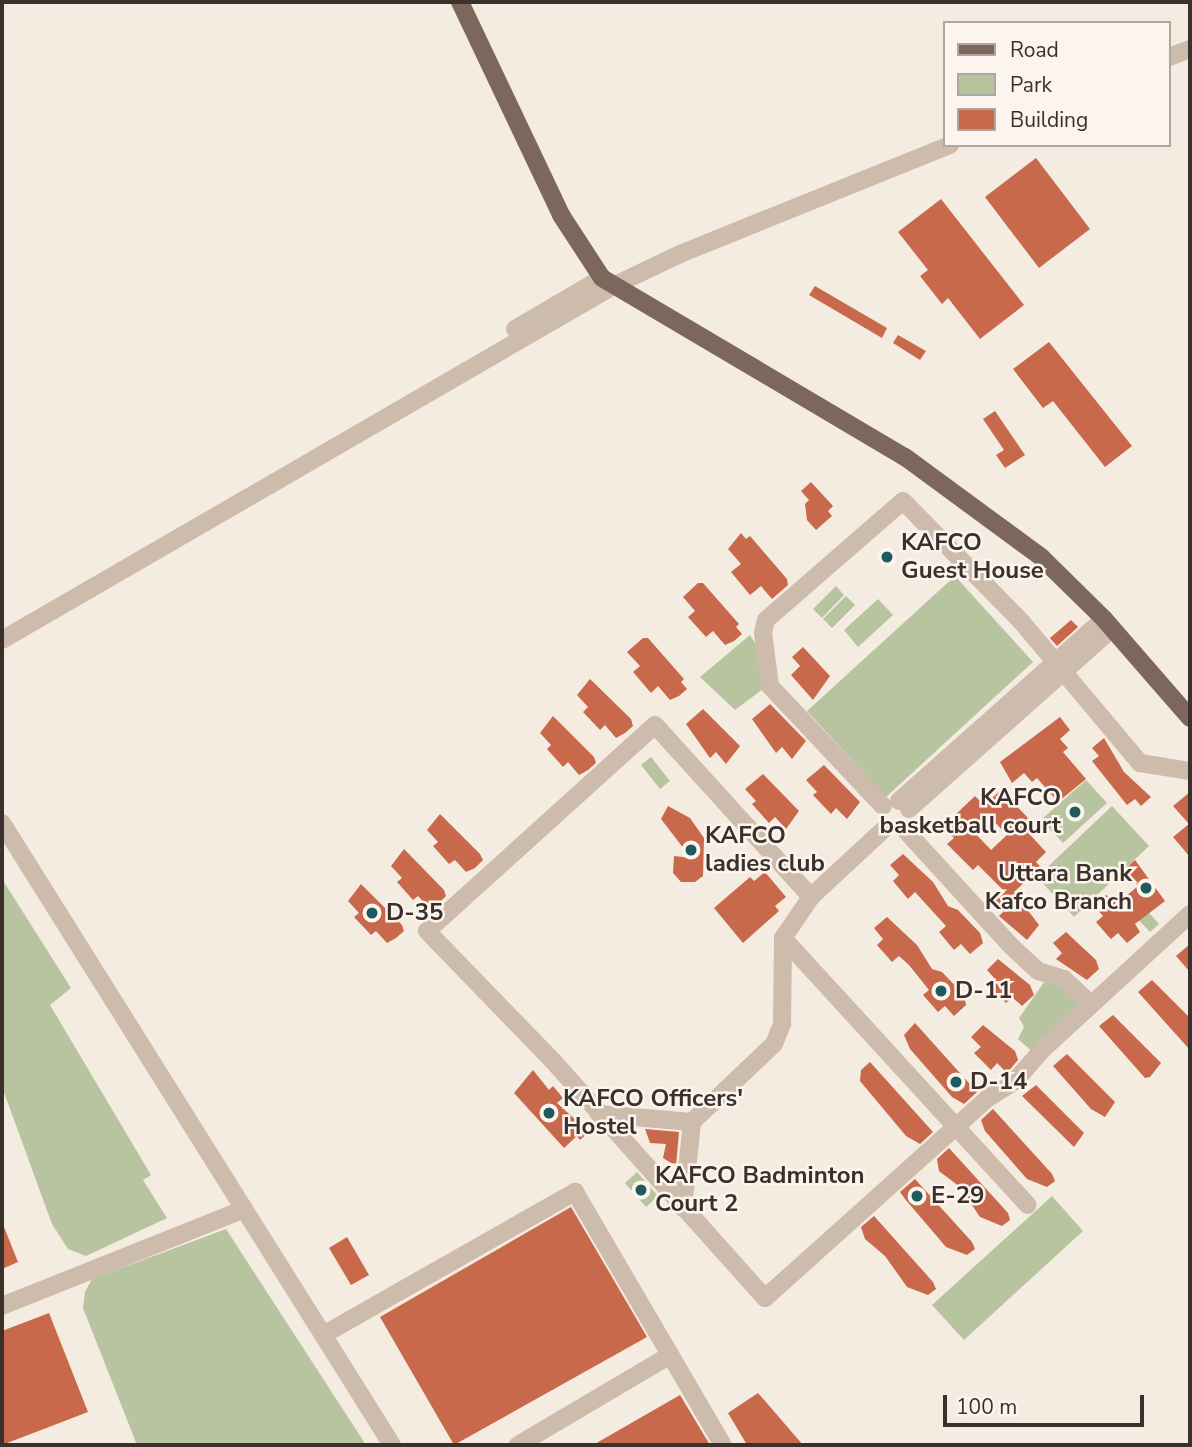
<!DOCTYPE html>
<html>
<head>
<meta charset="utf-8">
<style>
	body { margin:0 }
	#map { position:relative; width:1192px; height:1447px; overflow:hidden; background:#f4ebe1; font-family:"Nunito Sans",sans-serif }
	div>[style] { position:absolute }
	.green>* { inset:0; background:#b8c4a0 }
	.building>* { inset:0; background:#c8694b }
	.minor>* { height:18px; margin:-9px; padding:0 9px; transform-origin:9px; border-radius:9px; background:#cdbbac }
	.major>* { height:18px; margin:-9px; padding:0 9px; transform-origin:9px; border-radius:9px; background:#7d675c }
	.dots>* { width:19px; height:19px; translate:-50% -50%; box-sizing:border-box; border:4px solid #fbf5ee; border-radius:50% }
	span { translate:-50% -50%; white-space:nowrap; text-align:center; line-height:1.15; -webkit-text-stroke:5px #fbf5ee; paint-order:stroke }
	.poi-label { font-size:24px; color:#3b302b; font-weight:700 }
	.left { translate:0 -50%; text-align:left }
	.right { translate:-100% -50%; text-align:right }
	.frame { position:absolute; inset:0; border:4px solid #3b302b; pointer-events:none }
	.legend { position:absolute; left:943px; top:21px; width:228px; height:126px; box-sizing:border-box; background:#fbf5ee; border:2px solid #aea6a0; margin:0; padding:9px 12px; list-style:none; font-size:21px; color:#3b302b }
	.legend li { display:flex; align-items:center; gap:14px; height:35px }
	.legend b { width:35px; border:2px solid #aea6a0 }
	.scale { position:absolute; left:943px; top:1395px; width:201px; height:32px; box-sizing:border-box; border:4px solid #3b302b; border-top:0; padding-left:9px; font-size:21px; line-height:24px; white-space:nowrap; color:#3b302b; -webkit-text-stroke:5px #fbf5ee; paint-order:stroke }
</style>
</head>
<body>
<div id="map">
	<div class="green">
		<i style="clip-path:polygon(955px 576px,1033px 662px,886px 797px,807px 711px)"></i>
		<i style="clip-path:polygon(836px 586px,844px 595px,822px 618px,813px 609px)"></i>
		<i style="clip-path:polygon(846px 596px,855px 605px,832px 628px,823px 619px)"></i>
		<i style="clip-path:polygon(878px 599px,893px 615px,858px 647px,844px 630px)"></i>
		<i style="clip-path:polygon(750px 635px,762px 654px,763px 689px,735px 710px,700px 677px)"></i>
		<i style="clip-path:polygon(651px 757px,670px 781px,660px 789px,641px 765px)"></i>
		<i style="clip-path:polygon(1086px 780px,1107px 803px,1063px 843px,1041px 820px)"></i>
		<i style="clip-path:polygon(1112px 806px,1149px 846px,1074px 917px,1037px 877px)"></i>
		<i style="clip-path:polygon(2px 879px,71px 988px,50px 1005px,151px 1175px,143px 1180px,167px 1218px,86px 1256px,68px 1249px,52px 1224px,2px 1087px)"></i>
		<i style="clip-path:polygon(1141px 904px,1159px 924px,1150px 932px,1132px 913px)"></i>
		<i style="clip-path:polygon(1047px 978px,1085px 1004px,1034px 1053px,1018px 1039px,1024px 1027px,1019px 1018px)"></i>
		<i style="clip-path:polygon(637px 1172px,658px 1196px,646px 1207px,625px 1183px)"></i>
		<i style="clip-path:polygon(1052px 1196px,1083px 1231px,964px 1340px,932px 1305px)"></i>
		<i style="clip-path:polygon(226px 1229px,366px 1445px,137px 1445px,83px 1308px,85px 1292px,92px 1279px)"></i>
	</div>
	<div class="building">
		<i style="clip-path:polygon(1036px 158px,1090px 229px,1039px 268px,985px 197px)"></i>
		<i style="clip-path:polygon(941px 199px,1024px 305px,980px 339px,948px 298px,942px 304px,920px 276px,928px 270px,898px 232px)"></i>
		<i style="clip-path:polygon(815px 286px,887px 328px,882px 338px,809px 295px)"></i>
		<i style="clip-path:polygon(898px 335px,926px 351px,920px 360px,893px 343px)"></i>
		<i style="clip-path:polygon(1049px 342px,1132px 446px,1105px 467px,1053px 401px,1043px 408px,1013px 369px)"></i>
		<i style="clip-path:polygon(995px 411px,1025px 455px,1005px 468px,996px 455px,1004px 450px,983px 419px)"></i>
		<i style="clip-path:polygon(811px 482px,833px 506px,828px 511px,832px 516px,816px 530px,807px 520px,805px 504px,809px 500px,801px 491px)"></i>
		<i style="clip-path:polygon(741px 533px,746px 539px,750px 536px,787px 579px,788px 585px,772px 599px,761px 586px,750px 595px,731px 572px,741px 564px,728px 549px)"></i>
		<i style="clip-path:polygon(698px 583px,703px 583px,739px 624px,736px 627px,742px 634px,734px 641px,725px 645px,713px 631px,706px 637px,688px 617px,695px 611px,683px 597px)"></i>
		<i style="clip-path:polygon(1071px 620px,1078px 627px,1057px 646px,1050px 638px)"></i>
		<i style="clip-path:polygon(643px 638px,648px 638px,684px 679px,681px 682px,687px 689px,679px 696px,670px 700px,658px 686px,651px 693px,633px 672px,640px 666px,627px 652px)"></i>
		<i style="clip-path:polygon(803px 647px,830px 676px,813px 700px,791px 675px,800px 666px,792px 657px)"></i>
		<i style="clip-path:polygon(590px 679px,631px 719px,633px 726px,625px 733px,616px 738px,605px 725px,600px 730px,583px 712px,588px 707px,577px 695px)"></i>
		<i style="clip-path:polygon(770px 704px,806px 741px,792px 759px,782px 747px,776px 753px,752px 719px)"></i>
		<i style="clip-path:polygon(703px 709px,740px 746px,726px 764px,716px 752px,710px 758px,686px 724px)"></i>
		<i style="clip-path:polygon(553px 716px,594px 757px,596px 763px,588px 770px,579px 775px,568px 762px,563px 767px,547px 749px,551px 745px,540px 733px)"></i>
		<i style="clip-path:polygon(1060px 717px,1070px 730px,1060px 739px,1068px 748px,1063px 752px,1086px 779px,1058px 802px,1037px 778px,1032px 782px,1024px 773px,1012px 783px,1000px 762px)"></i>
		<i style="clip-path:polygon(1104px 738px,1124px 772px,1151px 797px,1141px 806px,1135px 799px,1127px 805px,1092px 761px,1099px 756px,1092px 748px)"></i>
		<i style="clip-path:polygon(824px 765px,860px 802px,847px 819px,836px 808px,831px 814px,813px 795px,817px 792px,806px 780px)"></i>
		<i style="clip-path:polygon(763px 774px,799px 811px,786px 829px,775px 817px,769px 823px,752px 804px,756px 801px,745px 789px)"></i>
		<i style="clip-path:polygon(evenodd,1001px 790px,1029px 819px,1022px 826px,1046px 852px,1036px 862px,1041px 867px,1014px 892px,1039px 925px,1027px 940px,999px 916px,1003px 912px,994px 902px,1005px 892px,978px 865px,973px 870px,947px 844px,954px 838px,947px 830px,958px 820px,954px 816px,975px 796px,979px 800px,987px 792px,992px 798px,1001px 790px,987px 814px,1007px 835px,991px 850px,971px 829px,987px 814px)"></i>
		<i style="clip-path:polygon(1190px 792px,1190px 857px,1173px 837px,1189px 824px,1173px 806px)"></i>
		<i style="clip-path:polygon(668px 806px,690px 818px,704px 838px,703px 876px,695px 882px,681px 882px,673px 873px,674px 856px,691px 858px,661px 819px)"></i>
		<i style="clip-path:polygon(440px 814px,480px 854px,483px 860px,475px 868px,466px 872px,455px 860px,449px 864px,433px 846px,438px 842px,427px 830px)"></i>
		<i style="clip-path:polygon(404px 849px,444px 890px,446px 896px,439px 903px,430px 908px,418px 896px,413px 900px,397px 882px,402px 878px,391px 866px)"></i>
		<i style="clip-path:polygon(903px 854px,933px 882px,948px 906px,958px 910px,980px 933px,983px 943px,970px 954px,961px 944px,954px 950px,939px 932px,946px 926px,915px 892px,908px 899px,893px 881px,899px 875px,890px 865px)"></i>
		<i style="clip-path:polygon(1135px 860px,1165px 901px,1135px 924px,1140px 932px,1127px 943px,1118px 933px,1111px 939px,1108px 936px,1096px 922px,1103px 916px,1094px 906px,1106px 895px,1118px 903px,1138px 886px,1124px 870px)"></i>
		<i style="clip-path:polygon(765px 872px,786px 897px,775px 906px,779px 911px,743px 943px,714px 908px,750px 877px,754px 881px)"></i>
		<i style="clip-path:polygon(361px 884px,402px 925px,404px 931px,396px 938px,387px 943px,376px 931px,371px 935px,354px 917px,359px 913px,348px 901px)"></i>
		<i style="clip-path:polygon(887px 917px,917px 945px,932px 969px,942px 972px,964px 995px,966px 1005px,954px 1016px,945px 1006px,938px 1012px,923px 995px,929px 990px,909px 965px,899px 956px,892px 962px,877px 945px,883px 939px,874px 928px)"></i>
		<i style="clip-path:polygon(1066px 932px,1096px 960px,1099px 969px,1087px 980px,1056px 959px,1062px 953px,1053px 943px)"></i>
		<i style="clip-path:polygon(1190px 944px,1190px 972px,1176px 956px)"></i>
		<i style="clip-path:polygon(998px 959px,1030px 985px,1034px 995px,1022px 1006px,1012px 997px,1006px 1003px,990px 987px,996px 980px,987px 970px)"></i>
		<i style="clip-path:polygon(1152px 980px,1190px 1018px,1190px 1050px,1138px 992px)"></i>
		<i style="clip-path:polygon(1113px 1015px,1161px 1063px,1150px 1077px,1145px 1078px,1099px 1026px)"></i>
		<i style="clip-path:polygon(915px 1023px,977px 1092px,964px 1104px,952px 1097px,910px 1049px,904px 1035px)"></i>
		<i style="clip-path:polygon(983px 1025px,1015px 1051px,1018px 1060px,1007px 1073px,997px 1063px,991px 1070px,974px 1053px,981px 1047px,971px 1037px)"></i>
		<i style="clip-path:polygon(1067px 1054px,1115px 1102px,1105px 1117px,1091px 1109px,1053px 1066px)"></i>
		<i style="clip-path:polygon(870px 1062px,933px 1132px,920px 1144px,906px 1136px,860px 1081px,861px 1070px)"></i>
		<i style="clip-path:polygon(533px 1070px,549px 1090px,553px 1086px,563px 1098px,557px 1103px,589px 1132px,580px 1140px,577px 1136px,564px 1148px,514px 1093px)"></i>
		<i style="clip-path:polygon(1036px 1085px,1084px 1133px,1074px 1147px,1022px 1096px)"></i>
		<i style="clip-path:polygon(993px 1109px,1052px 1174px,1055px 1181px,1047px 1187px,1027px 1179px,985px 1131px,981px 1120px)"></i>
		<i style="clip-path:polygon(645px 1129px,679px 1132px,676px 1166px,663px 1158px,666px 1144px,650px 1143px)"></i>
		<i style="clip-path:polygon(949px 1148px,1008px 1213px,1010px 1220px,1002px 1226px,980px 1217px,960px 1187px,939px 1171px,937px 1159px)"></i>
		<i style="clip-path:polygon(915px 1179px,972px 1242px,975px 1249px,967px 1255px,946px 1247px,905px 1199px,900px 1192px)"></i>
		<i style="clip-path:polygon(571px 1207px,647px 1337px,454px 1445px,380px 1317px)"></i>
		<i style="clip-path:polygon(874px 1216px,933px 1282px,936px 1289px,928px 1295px,907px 1287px,885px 1256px,865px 1239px,861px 1227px)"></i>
		<i style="clip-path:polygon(2px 1222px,18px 1262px,2px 1269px)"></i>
		<i style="clip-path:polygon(347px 1237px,369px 1275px,351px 1285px,329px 1248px)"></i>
		<i style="clip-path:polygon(49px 1313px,88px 1412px,2px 1445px,2px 1331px)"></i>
		<i style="clip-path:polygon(758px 1393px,803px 1445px,747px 1445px,728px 1413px)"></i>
		<i style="clip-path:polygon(680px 1395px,710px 1445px,593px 1445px)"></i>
	</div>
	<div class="minor">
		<i style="left:1169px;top:57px;width:22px;rotate:-21deg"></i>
		<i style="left:515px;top:329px;width:101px;rotate:-30.4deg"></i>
		<i style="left:2px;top:640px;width:708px;rotate:-30.08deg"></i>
		<i style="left:615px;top:285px;width:72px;rotate:-25.5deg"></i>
		<i style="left:680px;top:254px;width:291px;rotate:-22deg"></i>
		<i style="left:899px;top:801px;width:274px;rotate:-41.6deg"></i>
		<i style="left:883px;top:806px;width:165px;rotate:-133.3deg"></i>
		<i style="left:770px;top:686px;width:53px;rotate:-97.5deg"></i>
		<i style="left:763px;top:633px;width:13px;rotate:-77deg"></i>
		<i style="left:766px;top:620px;width:181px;rotate:-41deg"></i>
		<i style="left:903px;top:501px;width:167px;rotate:45.5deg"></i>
		<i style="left:1020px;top:620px;width:187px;rotate:50deg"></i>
		<i style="left:1140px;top:763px;width:51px;rotate:9.1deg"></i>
		<i style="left:909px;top:809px;width:271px;rotate:-41.6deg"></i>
		<i style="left:2px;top:823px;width:734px;rotate:57.91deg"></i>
		<i style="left:883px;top:830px;width:98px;rotate:137.1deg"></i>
		<i style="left:811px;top:897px;width:50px;rotate:124.3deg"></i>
		<i style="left:783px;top:938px;width:362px;rotate:47.5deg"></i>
		<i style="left:906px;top:831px;width:154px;rotate:47.6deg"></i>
		<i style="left:1010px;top:945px;width:38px;rotate:43deg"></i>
		<i style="left:1038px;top:971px;width:27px;rotate:17deg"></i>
		<i style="left:1064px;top:979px;width:37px;rotate:43deg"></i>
		<i style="left:811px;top:897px;width:232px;rotate:-132.2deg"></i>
		<i style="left:655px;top:725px;width:307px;rotate:137.9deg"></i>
		<i style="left:427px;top:931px;width:181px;rotate:45.9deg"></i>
		<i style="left:553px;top:1061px;width:318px;rotate:48.2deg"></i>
		<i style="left:765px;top:1298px;width:300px;rotate:-41.9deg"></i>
		<i style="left:988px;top:1098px;width:32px;rotate:-32deg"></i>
		<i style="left:1015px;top:1081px;width:40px;rotate:-49deg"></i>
		<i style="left:1041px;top:1051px;width:202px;rotate:-42.6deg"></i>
		<i style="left:599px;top:1114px;width:93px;rotate:4.9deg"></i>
		<i style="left:692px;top:1122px;width:113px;rotate:-43.6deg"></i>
		<i style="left:774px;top:1044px;width:22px;rotate:-68deg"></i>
		<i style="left:782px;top:1024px;width:86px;rotate:-89.3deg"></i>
		<i style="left:683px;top:1208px;width:86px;rotate:-84deg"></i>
		<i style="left:2px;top:1306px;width:261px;rotate:-21.8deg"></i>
		<i style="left:323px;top:1335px;width:290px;rotate:-29.6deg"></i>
		<i style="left:575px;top:1192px;width:293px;rotate:59.7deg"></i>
		<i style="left:518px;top:1445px;width:177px;rotate:-30.6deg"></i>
	</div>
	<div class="major">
		<i style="left:460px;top:2px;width:236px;rotate:64.6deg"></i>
		<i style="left:561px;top:215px;width:75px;rotate:56.9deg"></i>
		<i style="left:602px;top:278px;width:352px;rotate:30.6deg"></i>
		<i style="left:905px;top:457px;width:169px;rotate:36.3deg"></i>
		<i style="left:1041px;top:557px;width:88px;rotate:44.5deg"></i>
		<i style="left:1104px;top:619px;width:131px;rotate:49deg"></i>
	</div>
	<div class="dots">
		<i style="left:887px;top:557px;background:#1f5a5e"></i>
		<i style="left:1075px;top:812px;background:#1f5a5e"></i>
		<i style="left:691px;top:850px;background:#1f5a5e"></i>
		<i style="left:1146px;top:888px;background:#1f5a5e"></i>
		<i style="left:372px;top:913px;background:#1f5a5e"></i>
		<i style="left:941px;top:991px;background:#1f5a5e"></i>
		<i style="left:956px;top:1082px;background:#1f5a5e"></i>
		<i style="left:549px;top:1113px;background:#1f5a5e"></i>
		<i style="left:641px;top:1190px;background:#1f5a5e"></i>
		<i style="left:917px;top:1196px;background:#1f5a5e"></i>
	</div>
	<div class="poi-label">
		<span class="left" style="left:901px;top:557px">KAFCO<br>Guest House</span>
		<span class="right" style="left:1061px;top:812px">KAFCO<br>basketball court</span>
		<span class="left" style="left:705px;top:850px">KAFCO<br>ladies club</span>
		<span class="right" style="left:1132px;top:888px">Uttara Bank<br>Kafco Branch</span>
		<span class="left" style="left:386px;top:913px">D-35</span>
		<span class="left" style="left:955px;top:991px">D-11</span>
		<span class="left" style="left:970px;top:1082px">D-14</span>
		<span class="left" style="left:563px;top:1113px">KAFCO Officers'<br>Hostel</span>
		<span class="left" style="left:655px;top:1190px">KAFCO Badminton<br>Court 2</span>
		<span class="left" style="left:931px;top:1196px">E-29</span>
	</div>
	<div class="frame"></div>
	<ul class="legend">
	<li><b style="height:9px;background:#7d675c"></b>Road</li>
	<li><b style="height:19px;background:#b8c4a0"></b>Park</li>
	<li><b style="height:19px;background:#c8694b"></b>Building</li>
	</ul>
	<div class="scale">100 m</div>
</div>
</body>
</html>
